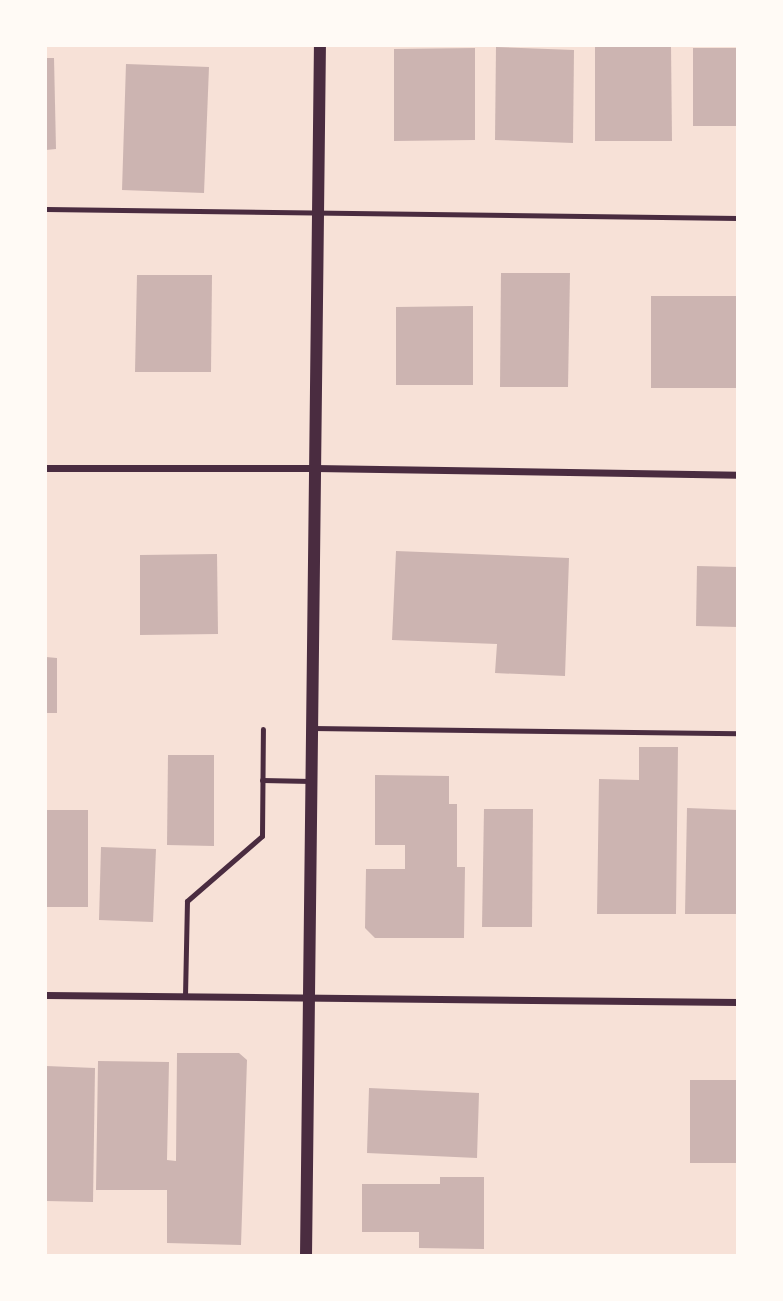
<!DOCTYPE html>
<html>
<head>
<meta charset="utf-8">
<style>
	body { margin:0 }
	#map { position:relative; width:783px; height:1301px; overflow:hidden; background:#f7e1d7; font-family:"Alegreya Sans",sans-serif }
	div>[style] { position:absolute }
	.building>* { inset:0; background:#ccb4b1 }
	.service>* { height:5px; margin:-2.5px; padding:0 2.5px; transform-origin:2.5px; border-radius:2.5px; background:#4a2c40 }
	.minor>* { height:7px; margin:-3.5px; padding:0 3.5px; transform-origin:3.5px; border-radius:3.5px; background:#4a2c40 }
	.tertiary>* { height:12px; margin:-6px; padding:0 6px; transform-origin:6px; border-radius:6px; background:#4a2c40 }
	span { translate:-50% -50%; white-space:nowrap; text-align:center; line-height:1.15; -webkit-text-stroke:5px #fffaf5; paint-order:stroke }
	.frame { position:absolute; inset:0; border:47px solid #fffaf5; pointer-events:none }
</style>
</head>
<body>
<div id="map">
	<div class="building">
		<i style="clip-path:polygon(595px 46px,671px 46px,672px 141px,595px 141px)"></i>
		<i style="clip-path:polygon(496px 47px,574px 50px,573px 143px,495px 140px)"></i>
		<i style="clip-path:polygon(475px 48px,475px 140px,394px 141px,394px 49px)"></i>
		<i style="clip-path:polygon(693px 48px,738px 48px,738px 126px,693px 126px)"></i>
		<i style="clip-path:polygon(46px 58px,54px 58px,56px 149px,46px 150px)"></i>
		<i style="clip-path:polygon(126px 64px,209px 67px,204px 193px,122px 190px)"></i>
		<i style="clip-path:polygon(501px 273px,570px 273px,568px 387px,500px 387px)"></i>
		<i style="clip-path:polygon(137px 275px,212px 275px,211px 372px,135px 372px)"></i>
		<i style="clip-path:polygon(651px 296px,738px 296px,738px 388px,651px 388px)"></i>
		<i style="clip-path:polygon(473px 306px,473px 385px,396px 385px,396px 307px)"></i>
		<i style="clip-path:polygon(396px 551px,569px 558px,565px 676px,495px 673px,497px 644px,392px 640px)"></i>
		<i style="clip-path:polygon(217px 554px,218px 634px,140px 635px,140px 555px)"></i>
		<i style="clip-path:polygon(697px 566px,738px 567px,738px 627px,696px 626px)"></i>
		<i style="clip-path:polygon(46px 657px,57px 658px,57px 713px,46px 713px)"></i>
		<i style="clip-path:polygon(639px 747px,678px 747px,676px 914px,597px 914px,599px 779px,639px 780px)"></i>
		<i style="clip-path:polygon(168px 755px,214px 755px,214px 846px,167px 845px)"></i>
		<i style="clip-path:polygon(375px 775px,449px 776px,449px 804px,457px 804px,457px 867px,465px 867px,464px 938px,375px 938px,365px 928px,366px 869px,405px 869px,405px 845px,375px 845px)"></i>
		<i style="clip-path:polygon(687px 808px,738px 810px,738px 914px,685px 914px)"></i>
		<i style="clip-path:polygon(484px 809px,533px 809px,532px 927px,482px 927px)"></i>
		<i style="clip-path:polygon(46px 810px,88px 810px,88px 907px,46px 907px)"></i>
		<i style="clip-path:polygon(101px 847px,156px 849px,153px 922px,99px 920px)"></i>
		<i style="clip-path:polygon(177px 1053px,239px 1053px,247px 1060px,241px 1245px,167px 1243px,167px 1190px,96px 1190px,98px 1061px,169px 1062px,167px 1160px,176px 1161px)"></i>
		<i style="clip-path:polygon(46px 1066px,95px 1068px,93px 1202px,46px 1201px)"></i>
		<i style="clip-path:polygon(690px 1080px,738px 1080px,738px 1163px,690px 1163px)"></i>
		<i style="clip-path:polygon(369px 1088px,479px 1093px,477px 1158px,367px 1153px)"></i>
		<i style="clip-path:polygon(440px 1177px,484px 1177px,484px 1249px,419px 1248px,419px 1232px,362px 1232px,362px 1184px,440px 1184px)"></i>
	</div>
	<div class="service">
		<i style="left:46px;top:209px;width:692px;rotate:0.75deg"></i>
		<i style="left:312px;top:728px;width:426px;rotate:0.7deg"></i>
		<i style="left:262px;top:780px;width:49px;rotate:1.2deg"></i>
		<i style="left:185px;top:996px;width:95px;rotate:-88.8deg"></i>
		<i style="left:187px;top:901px;width:99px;rotate:-40.9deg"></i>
		<i style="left:262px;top:836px;width:107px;rotate:-89.5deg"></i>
	</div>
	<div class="minor">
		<i style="left:46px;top:468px;width:269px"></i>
		<i style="left:315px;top:468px;width:423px;rotate:0.9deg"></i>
		<i style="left:46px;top:995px;width:692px;rotate:0.58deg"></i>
	</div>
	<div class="tertiary">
		<i style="left:306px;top:1256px;width:1210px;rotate:-89.34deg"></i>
	</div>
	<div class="frame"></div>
</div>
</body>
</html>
